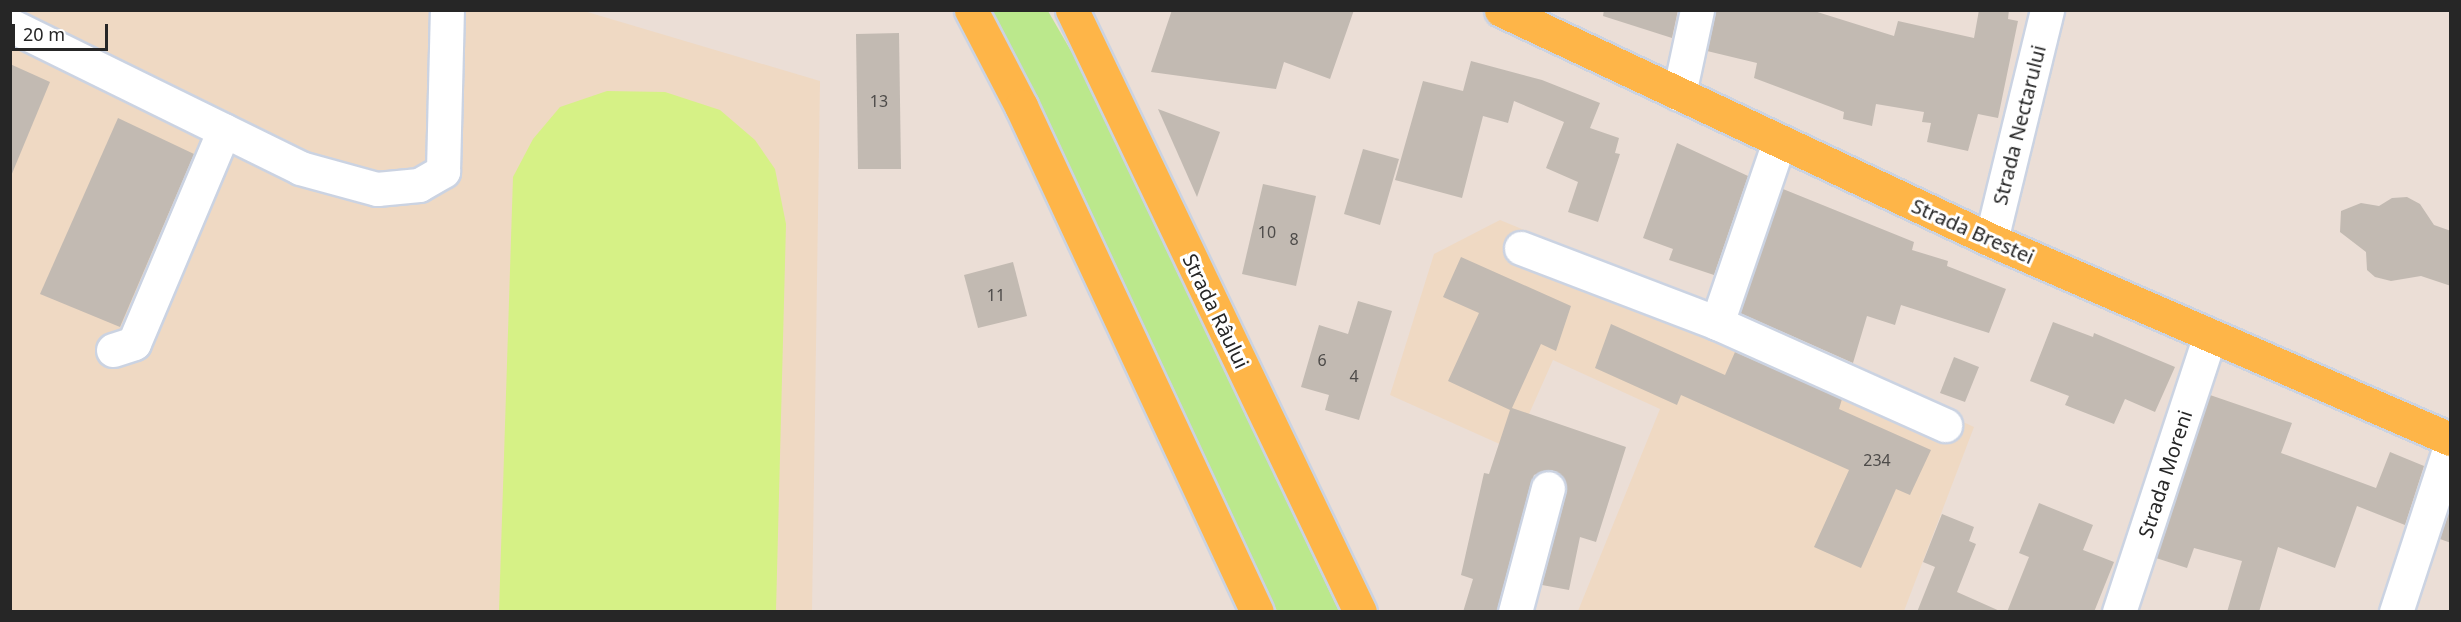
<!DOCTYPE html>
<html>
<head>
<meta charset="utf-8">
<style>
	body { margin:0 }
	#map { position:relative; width:2461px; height:622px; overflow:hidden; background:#ebded6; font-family:"Noto Sans",sans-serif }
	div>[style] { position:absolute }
	.education>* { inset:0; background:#efd9c3 }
	.green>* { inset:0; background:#bbe88c }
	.pitch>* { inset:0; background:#d6f186 }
	.building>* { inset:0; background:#c2bab2 }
	.roads { filter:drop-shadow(2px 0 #cbd3e2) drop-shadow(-2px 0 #cbd3e2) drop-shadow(0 2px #cbd3e2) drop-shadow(0 -2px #cbd3e2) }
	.minor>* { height:33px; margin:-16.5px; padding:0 16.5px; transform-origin:16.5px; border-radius:16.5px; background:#fff }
	.major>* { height:33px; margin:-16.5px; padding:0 16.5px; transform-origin:16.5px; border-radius:16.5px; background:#feb548 }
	span { translate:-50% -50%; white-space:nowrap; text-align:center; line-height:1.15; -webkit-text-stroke:6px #fff; paint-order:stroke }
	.number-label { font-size:16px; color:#4d4b49 }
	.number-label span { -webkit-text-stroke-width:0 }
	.street-label { font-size:20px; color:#262626 }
	.frame { position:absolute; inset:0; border:12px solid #262626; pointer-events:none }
	.scale { position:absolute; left:12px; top:24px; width:96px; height:27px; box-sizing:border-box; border:3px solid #262626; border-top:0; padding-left:8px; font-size:18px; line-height:21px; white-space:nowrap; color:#262626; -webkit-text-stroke:4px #fff; paint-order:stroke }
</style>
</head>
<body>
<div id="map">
	<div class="education">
		<i style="clip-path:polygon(10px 11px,584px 11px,820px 81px,812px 611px,11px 611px)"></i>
		<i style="clip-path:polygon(1500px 220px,1737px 317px,1974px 427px,1904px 611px,1578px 611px,1660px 409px,1553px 360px,1513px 450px,1390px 395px,1434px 254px)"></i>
	</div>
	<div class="green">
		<i style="clip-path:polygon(987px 11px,1048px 11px,1082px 70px,1339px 611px,1277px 611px)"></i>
	</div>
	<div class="pitch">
		<i style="clip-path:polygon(607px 91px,665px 92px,720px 110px,755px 140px,775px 169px,786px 224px,776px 611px,499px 611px,513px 177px,533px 139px,560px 107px)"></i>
	</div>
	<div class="building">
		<i style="clip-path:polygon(1172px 10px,1354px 10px,1330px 79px,1284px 62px,1276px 89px,1151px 72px)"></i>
		<i style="clip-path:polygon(1604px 10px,1678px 10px,1672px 38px,1603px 16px)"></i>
		<i style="clip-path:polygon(1715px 10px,1811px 10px,1894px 36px,1898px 21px,1974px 38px,1979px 10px,2009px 10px,2008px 19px,2018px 21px,1998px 118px,1978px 114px,1968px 151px,1927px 142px,1931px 123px,1922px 122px,1924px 112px,1876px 104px,1872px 126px,1843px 119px,1844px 112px,1754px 78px,1757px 63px,1707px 51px)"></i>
		<i style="clip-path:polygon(899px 33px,901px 169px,858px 169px,856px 34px)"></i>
		<i style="clip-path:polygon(1471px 61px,1542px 80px,1600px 103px,1590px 128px,1619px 138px,1615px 153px,1620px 154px,1598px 222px,1568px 212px,1578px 182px,1546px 168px,1564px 122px,1514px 101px,1508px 123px,1483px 116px,1462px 198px,1395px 180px,1423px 81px,1463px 91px)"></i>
		<i style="clip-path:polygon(10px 64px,50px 82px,11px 176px,10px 175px)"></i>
		<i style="clip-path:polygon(1158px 109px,1220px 132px,1197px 197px)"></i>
		<i style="clip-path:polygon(118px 118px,194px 154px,120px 327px,40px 294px)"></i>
		<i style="clip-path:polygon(1677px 143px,1748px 176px,1714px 275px,1669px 260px,1673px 249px,1643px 238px)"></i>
		<i style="clip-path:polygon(1363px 149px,1399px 159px,1380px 225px,1344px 214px)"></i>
		<i style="clip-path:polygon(1263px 184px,1316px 196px,1296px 286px,1242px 274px)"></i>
		<i style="clip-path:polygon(1783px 189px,1914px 242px,1912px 250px,1948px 261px,1947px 266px,2006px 289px,1989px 333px,1901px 305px,1895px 325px,1867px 316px,1853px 363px,1740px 313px)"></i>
		<i style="clip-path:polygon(2407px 197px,2420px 204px,2434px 225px,2451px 231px,2451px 286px,2421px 276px,2391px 281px,2375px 277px,2367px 270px,2366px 252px,2340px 232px,2341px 211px,2361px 203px,2379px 206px,2392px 198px)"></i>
		<i style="clip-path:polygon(1461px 257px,1571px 306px,1556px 351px,1541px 344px,1512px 408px,1626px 447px,1596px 542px,1580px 537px,1569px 590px,1542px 585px,1566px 483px,1552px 470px,1534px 475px,1497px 612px,1463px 612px,1473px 579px,1461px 575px,1484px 473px,1489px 474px,1510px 410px,1448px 381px,1479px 313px,1443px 297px)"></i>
		<i style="clip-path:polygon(1013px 262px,1027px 316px,978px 328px,964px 275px)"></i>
		<i style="clip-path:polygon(1358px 301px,1392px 311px,1359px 420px,1325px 410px,1329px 395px,1301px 387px,1319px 325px,1348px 334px)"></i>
		<i style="clip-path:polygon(2053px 322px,2093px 337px,2094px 333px,2175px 367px,2155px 412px,2125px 399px,2114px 424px,2065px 405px,2069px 396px,2030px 381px)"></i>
		<i style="clip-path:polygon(1611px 324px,1725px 375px,1735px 352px,1842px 399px,1839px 409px,1931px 450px,1910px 495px,1896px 489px,1861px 568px,1814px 547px,1849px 470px,1681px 395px,1677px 405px,1595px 368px)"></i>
		<i style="clip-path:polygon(1954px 357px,1979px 367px,1965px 402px,1940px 393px)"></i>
		<i style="clip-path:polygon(2210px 395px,2292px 423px,2281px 453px,2376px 488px,2390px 452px,2424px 466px,2405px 525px,2357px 506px,2335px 568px,2278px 547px,2259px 612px,2227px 612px,2242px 561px,2194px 548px,2187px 568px,2156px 558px)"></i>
		<i style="clip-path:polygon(2039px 503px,2093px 525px,2083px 550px,2114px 562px,2094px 612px,2007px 612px,2029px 557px,2019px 553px)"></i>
		<i style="clip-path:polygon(2451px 506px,2451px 543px,2440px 539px)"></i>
		<i style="clip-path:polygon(1942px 514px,1974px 527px,1969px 541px,1976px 544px,1957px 592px,2002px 612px,1917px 612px,1935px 567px,1923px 562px)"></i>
	</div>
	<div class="roads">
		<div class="minor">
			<i style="left:10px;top:25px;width:323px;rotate:26.2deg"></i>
			<i style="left:300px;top:168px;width:80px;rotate:15.3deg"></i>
			<i style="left:377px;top:189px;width:42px;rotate:-5.4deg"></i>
			<i style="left:419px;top:185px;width:28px;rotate:-30deg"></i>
			<i style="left:443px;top:171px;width:161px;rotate:-88.6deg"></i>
			<i style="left:1679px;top:94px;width:86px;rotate:-77.9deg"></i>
			<i style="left:1991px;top:240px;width:237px;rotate:-76.3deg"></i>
			<i style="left:1521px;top:248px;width:210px;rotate:20.9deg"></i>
			<i style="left:1717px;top:323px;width:250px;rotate:24.1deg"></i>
			<i style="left:1717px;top:323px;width:191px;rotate:-71.1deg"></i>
			<i style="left:113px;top:350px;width:22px;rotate:-18deg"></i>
			<i style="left:134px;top:343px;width:231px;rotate:-67.1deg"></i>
			<i style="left:1515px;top:612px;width:128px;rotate:-75.1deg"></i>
			<i style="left:2119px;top:612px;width:291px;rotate:-71.8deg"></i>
			<i style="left:2396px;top:612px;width:174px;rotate:-71.9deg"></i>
		</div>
		<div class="major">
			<i style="left:971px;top:10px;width:108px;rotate:62.5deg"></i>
			<i style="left:1021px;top:106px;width:558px;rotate:65deg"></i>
			<i style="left:1072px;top:10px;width:667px;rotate:64.43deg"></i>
			<i style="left:1501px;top:10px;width:541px;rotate:25.14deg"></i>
			<i style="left:1991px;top:240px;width:500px;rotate:23.44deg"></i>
		</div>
	</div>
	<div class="number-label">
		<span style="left:879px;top:101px">13</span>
		<span style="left:1267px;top:232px">10</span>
		<span style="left:1294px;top:239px">8</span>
		<span style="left:996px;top:295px">11</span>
		<span style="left:1322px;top:360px">6</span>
		<span style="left:1354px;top:376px">4</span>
		<span style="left:1877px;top:460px">234</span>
	</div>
	<div class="street-label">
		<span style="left:2019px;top:125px;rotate:-76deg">Strada Nectarului</span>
		<span style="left:1973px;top:231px;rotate:24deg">Strada Brestei</span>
		<span style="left:1216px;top:311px;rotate:64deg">Strada Râului</span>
		<span style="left:2165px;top:474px;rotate:-72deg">Strada Moreni</span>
	</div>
	<div class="frame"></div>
	<div class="scale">20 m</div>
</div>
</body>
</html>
